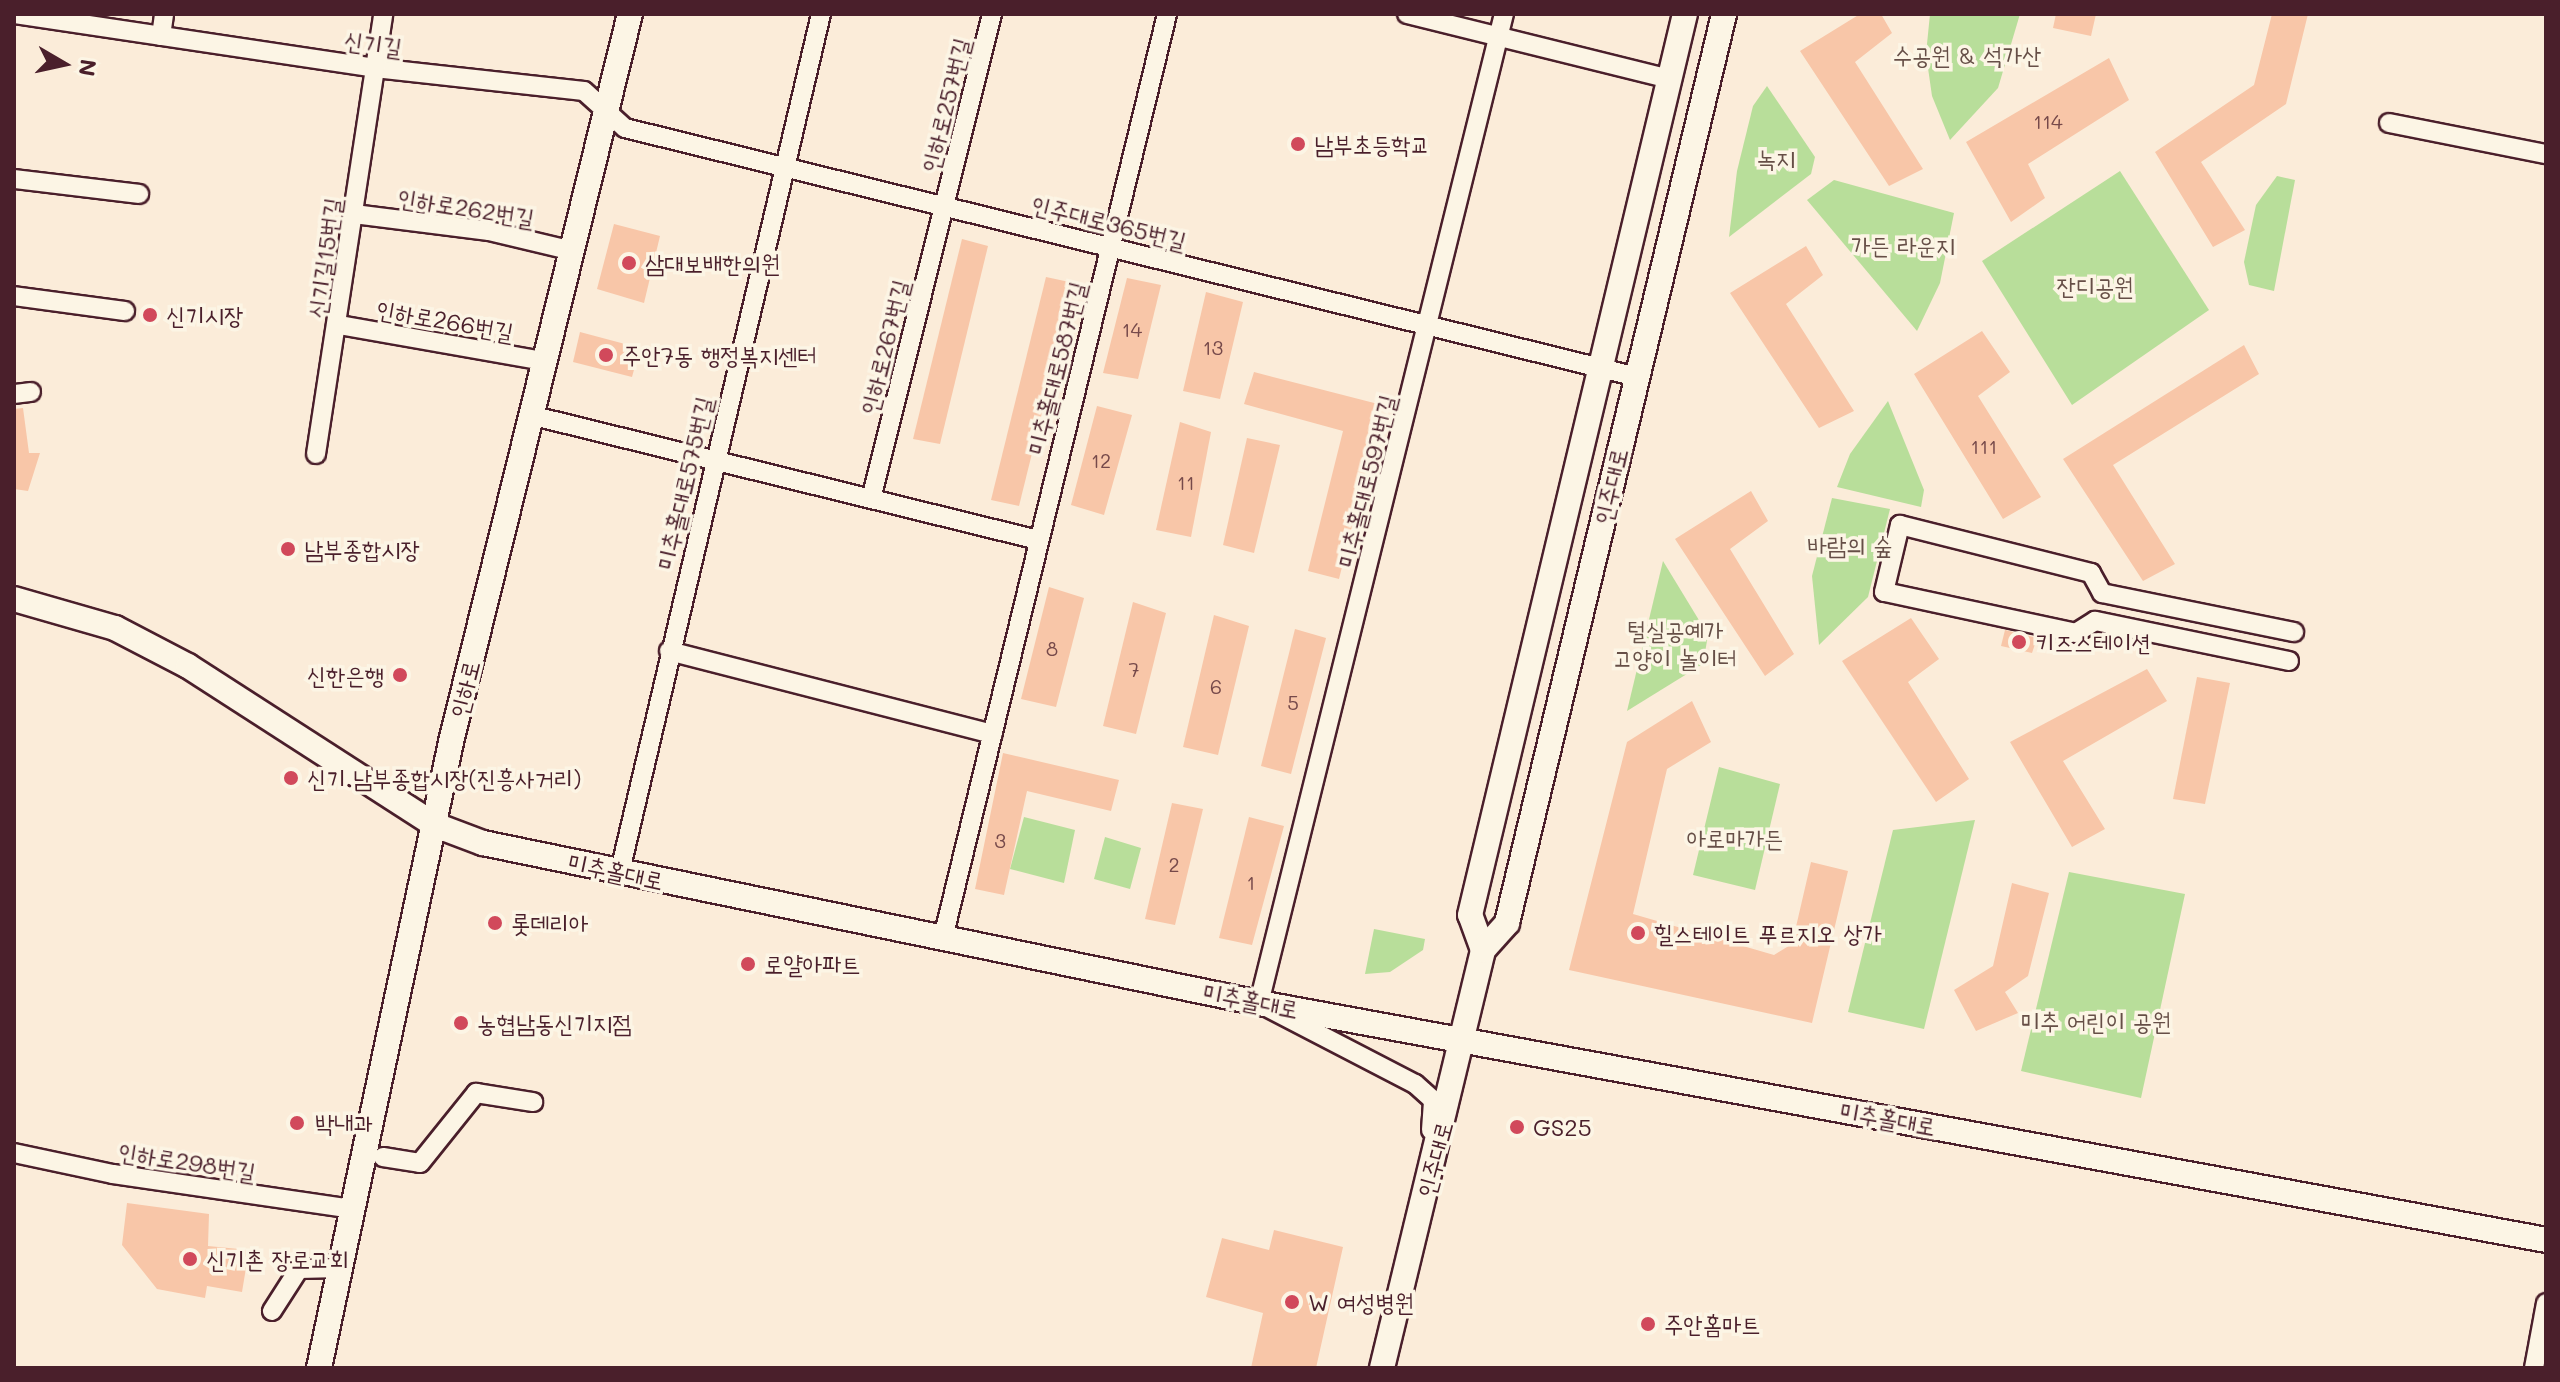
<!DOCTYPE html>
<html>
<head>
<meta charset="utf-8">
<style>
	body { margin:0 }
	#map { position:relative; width:2560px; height:1382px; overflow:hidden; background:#fbecd9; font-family:Mali,"Poor Story",sans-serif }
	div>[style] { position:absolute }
	.green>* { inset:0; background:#b8de9a }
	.building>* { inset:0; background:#f8c6a8 }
	.roads { filter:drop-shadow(2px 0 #4a1f2b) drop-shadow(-2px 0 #4a1f2b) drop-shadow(0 2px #4a1f2b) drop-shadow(0 -2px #4a1f2b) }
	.minor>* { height:18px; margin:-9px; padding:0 9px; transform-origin:9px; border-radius:9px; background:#fcf5e5 }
	.major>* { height:24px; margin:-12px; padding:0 12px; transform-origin:12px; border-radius:12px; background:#fcf5e5 }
	.dots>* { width:22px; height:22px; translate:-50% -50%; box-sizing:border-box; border:4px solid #fcf5e5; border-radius:50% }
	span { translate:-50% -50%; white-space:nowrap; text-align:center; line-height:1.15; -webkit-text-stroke:7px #fcf5e5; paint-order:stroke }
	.number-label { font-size:20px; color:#76494a }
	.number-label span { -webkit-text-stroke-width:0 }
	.street-label { font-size:24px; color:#4a1f2b }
	.park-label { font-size:24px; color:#664f47 }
	.poi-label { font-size:24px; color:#4a1f2b }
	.left { translate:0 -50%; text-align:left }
	.right { translate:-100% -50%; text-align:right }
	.frame { position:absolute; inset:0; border:16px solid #4a1f2b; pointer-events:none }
	.north { position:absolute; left:24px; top:24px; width:80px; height:80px; -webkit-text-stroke:6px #fcf5e5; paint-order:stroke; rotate:99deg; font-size:22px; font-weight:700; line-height:32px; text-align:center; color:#4a1f2b }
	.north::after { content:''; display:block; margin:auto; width:28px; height:36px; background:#4a1f2b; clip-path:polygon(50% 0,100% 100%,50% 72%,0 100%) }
</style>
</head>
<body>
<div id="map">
	<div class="green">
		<i style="clip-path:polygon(1930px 14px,2020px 14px,1998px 88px,1950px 140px,1932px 96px,1926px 54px)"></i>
		<i style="clip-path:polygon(1767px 86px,1815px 157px,1811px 174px,1729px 237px,1737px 171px,1753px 106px)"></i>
		<i style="clip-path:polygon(2120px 171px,2209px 310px,2072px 405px,1982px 261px)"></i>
		<i style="clip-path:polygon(2277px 176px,2295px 180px,2274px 291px,2249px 285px,2244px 262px,2256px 205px)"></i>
		<i style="clip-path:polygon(1834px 180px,1954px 213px,1940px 283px,1917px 331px,1807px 200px)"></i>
		<i style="clip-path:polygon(1888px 401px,1924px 490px,1921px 507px,1837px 487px,1850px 454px)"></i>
		<i style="clip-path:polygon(1832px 498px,1890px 509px,1868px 597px,1819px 645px,1812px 576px)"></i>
		<i style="clip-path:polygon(1663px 561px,1708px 635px,1703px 664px,1627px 711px)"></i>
		<i style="clip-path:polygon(1719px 767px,1780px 784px,1755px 890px,1693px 875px)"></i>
		<i style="clip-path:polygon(1024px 817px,1075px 830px,1064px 883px,1010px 869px)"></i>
		<i style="clip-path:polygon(1975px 820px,1924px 1029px,1848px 1012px,1893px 830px)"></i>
		<i style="clip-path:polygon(1105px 837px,1141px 848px,1130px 889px,1094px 879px)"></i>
		<i style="clip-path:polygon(2069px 872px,2185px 894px,2141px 1098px,2021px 1071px)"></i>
		<i style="clip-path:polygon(1374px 929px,1425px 939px,1423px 950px,1390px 972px,1365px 974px)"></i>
	</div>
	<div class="building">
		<i style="clip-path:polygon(1860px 14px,1881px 14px,1892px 33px,1855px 62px,1923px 169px,1889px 186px,1800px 51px)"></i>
		<i style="clip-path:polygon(2056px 14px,2096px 14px,2091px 36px,2053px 28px)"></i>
		<i style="clip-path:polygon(2272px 14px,2308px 14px,2286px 104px,2201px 162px,2245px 230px,2213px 247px,2155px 152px,2254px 85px)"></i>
		<i style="clip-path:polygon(2109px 58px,2129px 100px,2028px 164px,2045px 198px,2011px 222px,1966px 142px)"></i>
		<i style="clip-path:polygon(614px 224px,660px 236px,644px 303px,597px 289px)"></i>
		<i style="clip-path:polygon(962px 239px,988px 246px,940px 444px,913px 439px)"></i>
		<i style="clip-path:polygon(1806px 246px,1823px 275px,1786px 304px,1854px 411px,1819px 428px,1730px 293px)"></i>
		<i style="clip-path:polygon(1046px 277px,1074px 283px,1019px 506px,991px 500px)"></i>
		<i style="clip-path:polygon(1127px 278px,1161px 285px,1138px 379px,1103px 373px)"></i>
		<i style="clip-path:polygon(1206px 292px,1243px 302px,1220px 399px,1183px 391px)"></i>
		<i style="clip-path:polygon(1982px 331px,2010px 372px,1978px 396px,2041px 497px,2003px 519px,1914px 374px)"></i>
		<i style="clip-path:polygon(580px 332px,640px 348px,632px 377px,573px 362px)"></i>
		<i style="clip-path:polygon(2244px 345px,2259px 374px,2113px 465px,2175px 564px,2143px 581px,2063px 459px)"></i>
		<i style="clip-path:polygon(1254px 372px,1382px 405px,1339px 579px,1308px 571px,1343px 431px,1244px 404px)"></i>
		<i style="clip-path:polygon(1097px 406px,1132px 415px,1104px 515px,1071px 505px)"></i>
		<i style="clip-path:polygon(23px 408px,29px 453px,40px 453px,28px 491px,14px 489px,14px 409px)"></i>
		<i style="clip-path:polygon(1180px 422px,1211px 432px,1191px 537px,1156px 530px)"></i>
		<i style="clip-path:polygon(1247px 438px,1280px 445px,1254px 553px,1223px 545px)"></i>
		<i style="clip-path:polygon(1751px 491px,1768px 521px,1730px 549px,1794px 654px,1765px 676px,1675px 539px)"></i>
		<i style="clip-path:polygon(1049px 587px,1084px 598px,1056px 707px,1021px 699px)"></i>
		<i style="clip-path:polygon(1133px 602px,1166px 613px,1136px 734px,1103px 726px)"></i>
		<i style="clip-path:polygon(1214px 615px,1249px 626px,1218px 755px,1183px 747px)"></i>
		<i style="clip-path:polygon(1911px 618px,1939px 659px,1908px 682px,1969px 779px,1936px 802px,1842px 661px)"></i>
		<i style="clip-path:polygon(1295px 629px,1326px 638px,1291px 774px,1261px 766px)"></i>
		<i style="clip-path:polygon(2005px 630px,2037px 638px,2032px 653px,2001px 646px)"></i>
		<i style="clip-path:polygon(2147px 669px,2167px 701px,2063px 761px,2105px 829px,2072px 847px,2010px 742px)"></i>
		<i style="clip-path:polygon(2197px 677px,2230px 683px,2205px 804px,2173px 799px)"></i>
		<i style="clip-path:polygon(1692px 701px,1711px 742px,1667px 769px,1633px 914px,1774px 955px,1792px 944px,1811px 862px,1848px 871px,1812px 1023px,1569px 970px,1627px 742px)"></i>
		<i style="clip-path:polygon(1003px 753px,1119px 780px,1111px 811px,1027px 791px,1004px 895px,975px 889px)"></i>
		<i style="clip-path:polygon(1172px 803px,1203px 809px,1175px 925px,1145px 919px)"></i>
		<i style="clip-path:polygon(1249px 817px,1284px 826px,1252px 945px,1219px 938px)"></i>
		<i style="clip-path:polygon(2012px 883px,2049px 893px,2028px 976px,2005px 992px,2018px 1013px,1976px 1031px,1954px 990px,1993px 966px)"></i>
		<i style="clip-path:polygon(127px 1203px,209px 1214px,208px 1246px,249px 1250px,242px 1292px,207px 1286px,205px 1298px,157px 1289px,122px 1245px)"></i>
		<i style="clip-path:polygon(1274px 1230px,1343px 1247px,1316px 1368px,1251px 1368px,1263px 1313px,1206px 1297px,1222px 1238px,1269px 1250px)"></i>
	</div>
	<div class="roads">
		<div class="minor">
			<i style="left:15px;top:14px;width:364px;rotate:8.5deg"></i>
			<i style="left:375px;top:68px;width:210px;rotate:6.3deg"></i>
			<i style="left:584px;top:91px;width:55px;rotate:42.1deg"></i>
			<i style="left:625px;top:128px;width:1042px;rotate:13.82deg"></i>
			<i style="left:1407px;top:14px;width:271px;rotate:13.9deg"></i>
			<i style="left:161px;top:36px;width:22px;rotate:-82deg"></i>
			<i style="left:2389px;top:123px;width:160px;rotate:11.2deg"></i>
			<i style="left:14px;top:179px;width:126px;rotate:6.8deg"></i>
			<i style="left:354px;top:214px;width:136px;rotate:7.2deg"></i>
			<i style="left:489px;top:231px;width:82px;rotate:13.4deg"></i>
			<i style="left:14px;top:296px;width:112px;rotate:7.7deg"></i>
			<i style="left:339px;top:325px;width:207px;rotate:10deg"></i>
			<i style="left:14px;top:394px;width:17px;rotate:-7deg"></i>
			<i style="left:530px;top:415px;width:523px;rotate:13.82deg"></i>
			<i style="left:316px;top:454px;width:445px;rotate:-81.3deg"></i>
			<i style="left:871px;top:499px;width:500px;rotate:-76deg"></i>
			<i style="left:669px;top:651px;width:334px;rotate:14.4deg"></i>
			<i style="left:2289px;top:661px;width:198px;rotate:-168.3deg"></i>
			<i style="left:2095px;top:621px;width:22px;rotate:148deg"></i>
			<i style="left:2076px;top:633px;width:196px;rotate:-167.9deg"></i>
			<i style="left:1884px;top:592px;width:69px;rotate:-76.6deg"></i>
			<i style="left:1900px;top:525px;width:197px;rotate:14.1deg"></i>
			<i style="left:2091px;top:573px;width:23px;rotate:61deg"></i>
			<i style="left:2102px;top:593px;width:196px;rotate:11.5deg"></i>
			<i style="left:620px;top:871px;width:880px;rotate:-76.8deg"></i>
			<i style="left:943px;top:938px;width:951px;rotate:-76.37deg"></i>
			<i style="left:1431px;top:1130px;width:30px;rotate:-86deg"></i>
			<i style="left:1433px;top:1100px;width:24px;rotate:-138deg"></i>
			<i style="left:1415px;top:1084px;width:176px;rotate:-152.6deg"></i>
			<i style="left:1259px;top:1003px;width:1019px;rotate:-76.09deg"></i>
			<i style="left:14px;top:1153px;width:101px;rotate:12deg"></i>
			<i style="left:113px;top:1174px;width:243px;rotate:8.3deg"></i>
			<i style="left:383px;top:1157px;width:37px;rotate:9deg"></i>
			<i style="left:420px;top:1163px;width:90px;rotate:-51.3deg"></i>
			<i style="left:476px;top:1093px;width:58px;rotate:9deg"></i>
			<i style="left:272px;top:1311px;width:50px;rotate:-57.3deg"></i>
			<i style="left:299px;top:1269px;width:41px;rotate:-1.4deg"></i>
			<i style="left:2534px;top:1368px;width:66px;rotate:-79.5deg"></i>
		</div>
		<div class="major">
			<i style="left:14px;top:599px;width:105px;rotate:16deg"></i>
			<i style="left:115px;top:628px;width:82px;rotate:27.5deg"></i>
			<i style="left:188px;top:666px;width:294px;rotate:32.8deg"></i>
			<i style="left:435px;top:825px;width:51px;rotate:20.6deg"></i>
			<i style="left:483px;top:843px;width:792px;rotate:11.65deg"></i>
			<i style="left:1259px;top:1003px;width:1309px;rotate:10.43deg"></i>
			<i style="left:1483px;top:950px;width:37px;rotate:-110deg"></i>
			<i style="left:1470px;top:915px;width:926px;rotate:-76.58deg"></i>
			<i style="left:319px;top:1368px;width:640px;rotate:-78.09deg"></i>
			<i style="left:451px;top:742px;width:750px;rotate:-76.19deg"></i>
			<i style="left:1382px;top:1368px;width:430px;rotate:-76.4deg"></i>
			<i style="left:1483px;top:950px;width:36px;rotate:-48deg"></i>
			<i style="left:1507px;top:923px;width:935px;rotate:-76.57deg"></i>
		</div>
	</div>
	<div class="dots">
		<i style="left:1298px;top:144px;background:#d1495b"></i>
		<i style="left:629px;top:263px;background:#d1495b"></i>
		<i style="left:150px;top:315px;background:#d1495b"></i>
		<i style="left:606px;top:355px;background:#d1495b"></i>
		<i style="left:288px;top:549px;background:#d1495b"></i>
		<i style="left:2019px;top:642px;background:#d1495b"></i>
		<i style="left:400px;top:675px;background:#d1495b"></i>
		<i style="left:291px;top:778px;background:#d1495b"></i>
		<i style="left:495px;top:923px;background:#d1495b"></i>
		<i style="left:1638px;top:933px;background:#d1495b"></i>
		<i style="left:748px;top:964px;background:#d1495b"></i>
		<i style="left:461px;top:1023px;background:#d1495b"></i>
		<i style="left:297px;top:1123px;background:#d1495b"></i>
		<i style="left:1517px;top:1127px;background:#d1495b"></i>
		<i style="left:190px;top:1259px;background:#d1495b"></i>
		<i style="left:1292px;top:1302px;background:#d1495b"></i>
		<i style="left:1648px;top:1324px;background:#d1495b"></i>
	</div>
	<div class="number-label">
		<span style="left:2048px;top:121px">114</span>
		<span style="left:1132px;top:329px">14</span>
		<span style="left:1213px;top:347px">13</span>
		<span style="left:1984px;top:446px">111</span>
		<span style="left:1101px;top:460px">12</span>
		<span style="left:1186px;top:482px">11</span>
		<span style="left:1052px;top:648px">8</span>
		<span style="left:1134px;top:669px">7</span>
		<span style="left:1216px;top:686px">6</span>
		<span style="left:1293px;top:702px">5</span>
		<span style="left:1000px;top:840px">3</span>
		<span style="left:1174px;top:864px">2</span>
		<span style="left:1251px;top:882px">1</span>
	</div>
	<div class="street-label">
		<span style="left:373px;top:43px;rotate:8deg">신기길</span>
		<span style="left:945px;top:105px;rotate:-76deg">인하로257번길</span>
		<span style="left:466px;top:207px;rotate:9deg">인하로262번길</span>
		<span style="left:1109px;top:222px;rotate:14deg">인주대로365번길</span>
		<span style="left:324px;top:258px;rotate:-82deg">신기길15번길</span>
		<span style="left:445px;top:320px;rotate:10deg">인하로266번길</span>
		<span style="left:884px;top:347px;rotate:-76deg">인하로267번길</span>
		<span style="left:1056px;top:368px;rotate:-76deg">미추홀대로587번길</span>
		<span style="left:1366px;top:481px;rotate:-76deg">미추홀대로597번길</span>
		<span style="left:684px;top:483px;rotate:-77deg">미추홀대로575번길</span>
		<span style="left:1610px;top:486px;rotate:-77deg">인주대로</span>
		<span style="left:464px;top:689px;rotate:-76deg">인하로</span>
		<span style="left:616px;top:871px;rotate:12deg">미추홀대로</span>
		<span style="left:1251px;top:1000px;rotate:11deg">미추홀대로</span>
		<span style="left:1888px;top:1118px;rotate:10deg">미추홀대로</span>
		<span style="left:1434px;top:1159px;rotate:-75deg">인주대로</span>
		<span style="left:187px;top:1161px;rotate:9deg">인하로298번길</span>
	</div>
	<div class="park-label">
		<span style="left:1967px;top:55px">수공원 &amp; 석가산</span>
		<span style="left:1776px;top:158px">녹지</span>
		<span style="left:1903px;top:245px">가든 라운지</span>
		<span style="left:2095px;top:286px">잔디공원</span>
		<span style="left:1850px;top:545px">바람의 숲</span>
		<span style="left:1675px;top:644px">털실공예가<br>고양이 놀이터</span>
		<span style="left:1735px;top:838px">아로마가든</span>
		<span style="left:2096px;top:1021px">미추 어린이 공원</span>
	</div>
	<div class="poi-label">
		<span class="left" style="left:1314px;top:144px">남부초등학교</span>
		<span class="left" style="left:645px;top:263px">삼대보배한의원</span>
		<span class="left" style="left:166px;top:315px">신기시장</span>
		<span class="left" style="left:622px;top:355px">주안7동 행정복지센터</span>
		<span class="left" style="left:304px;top:549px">남부종합시장</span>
		<span class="left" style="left:2035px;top:642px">키즈스테이션</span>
		<span class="right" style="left:384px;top:675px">신한은행</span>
		<span class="left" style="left:307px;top:778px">신기.남부종합시장(진흥사거리)</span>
		<span class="left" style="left:511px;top:923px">롯데리아</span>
		<span class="left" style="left:1654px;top:933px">힐스테이트 푸르지오 상가</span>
		<span class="left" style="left:764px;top:964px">로얄아파트</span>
		<span class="left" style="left:477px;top:1023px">농협남동신기지점</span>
		<span class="left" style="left:315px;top:1123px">박내과</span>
		<span class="left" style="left:1533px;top:1127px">GS25</span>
		<span class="left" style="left:206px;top:1259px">신기촌 장로교회</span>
		<span class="left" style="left:1308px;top:1302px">W 여성병원</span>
		<span class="left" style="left:1664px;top:1324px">주안홈마트</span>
	</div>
	<div class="frame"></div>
	<div class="north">N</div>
</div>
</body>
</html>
